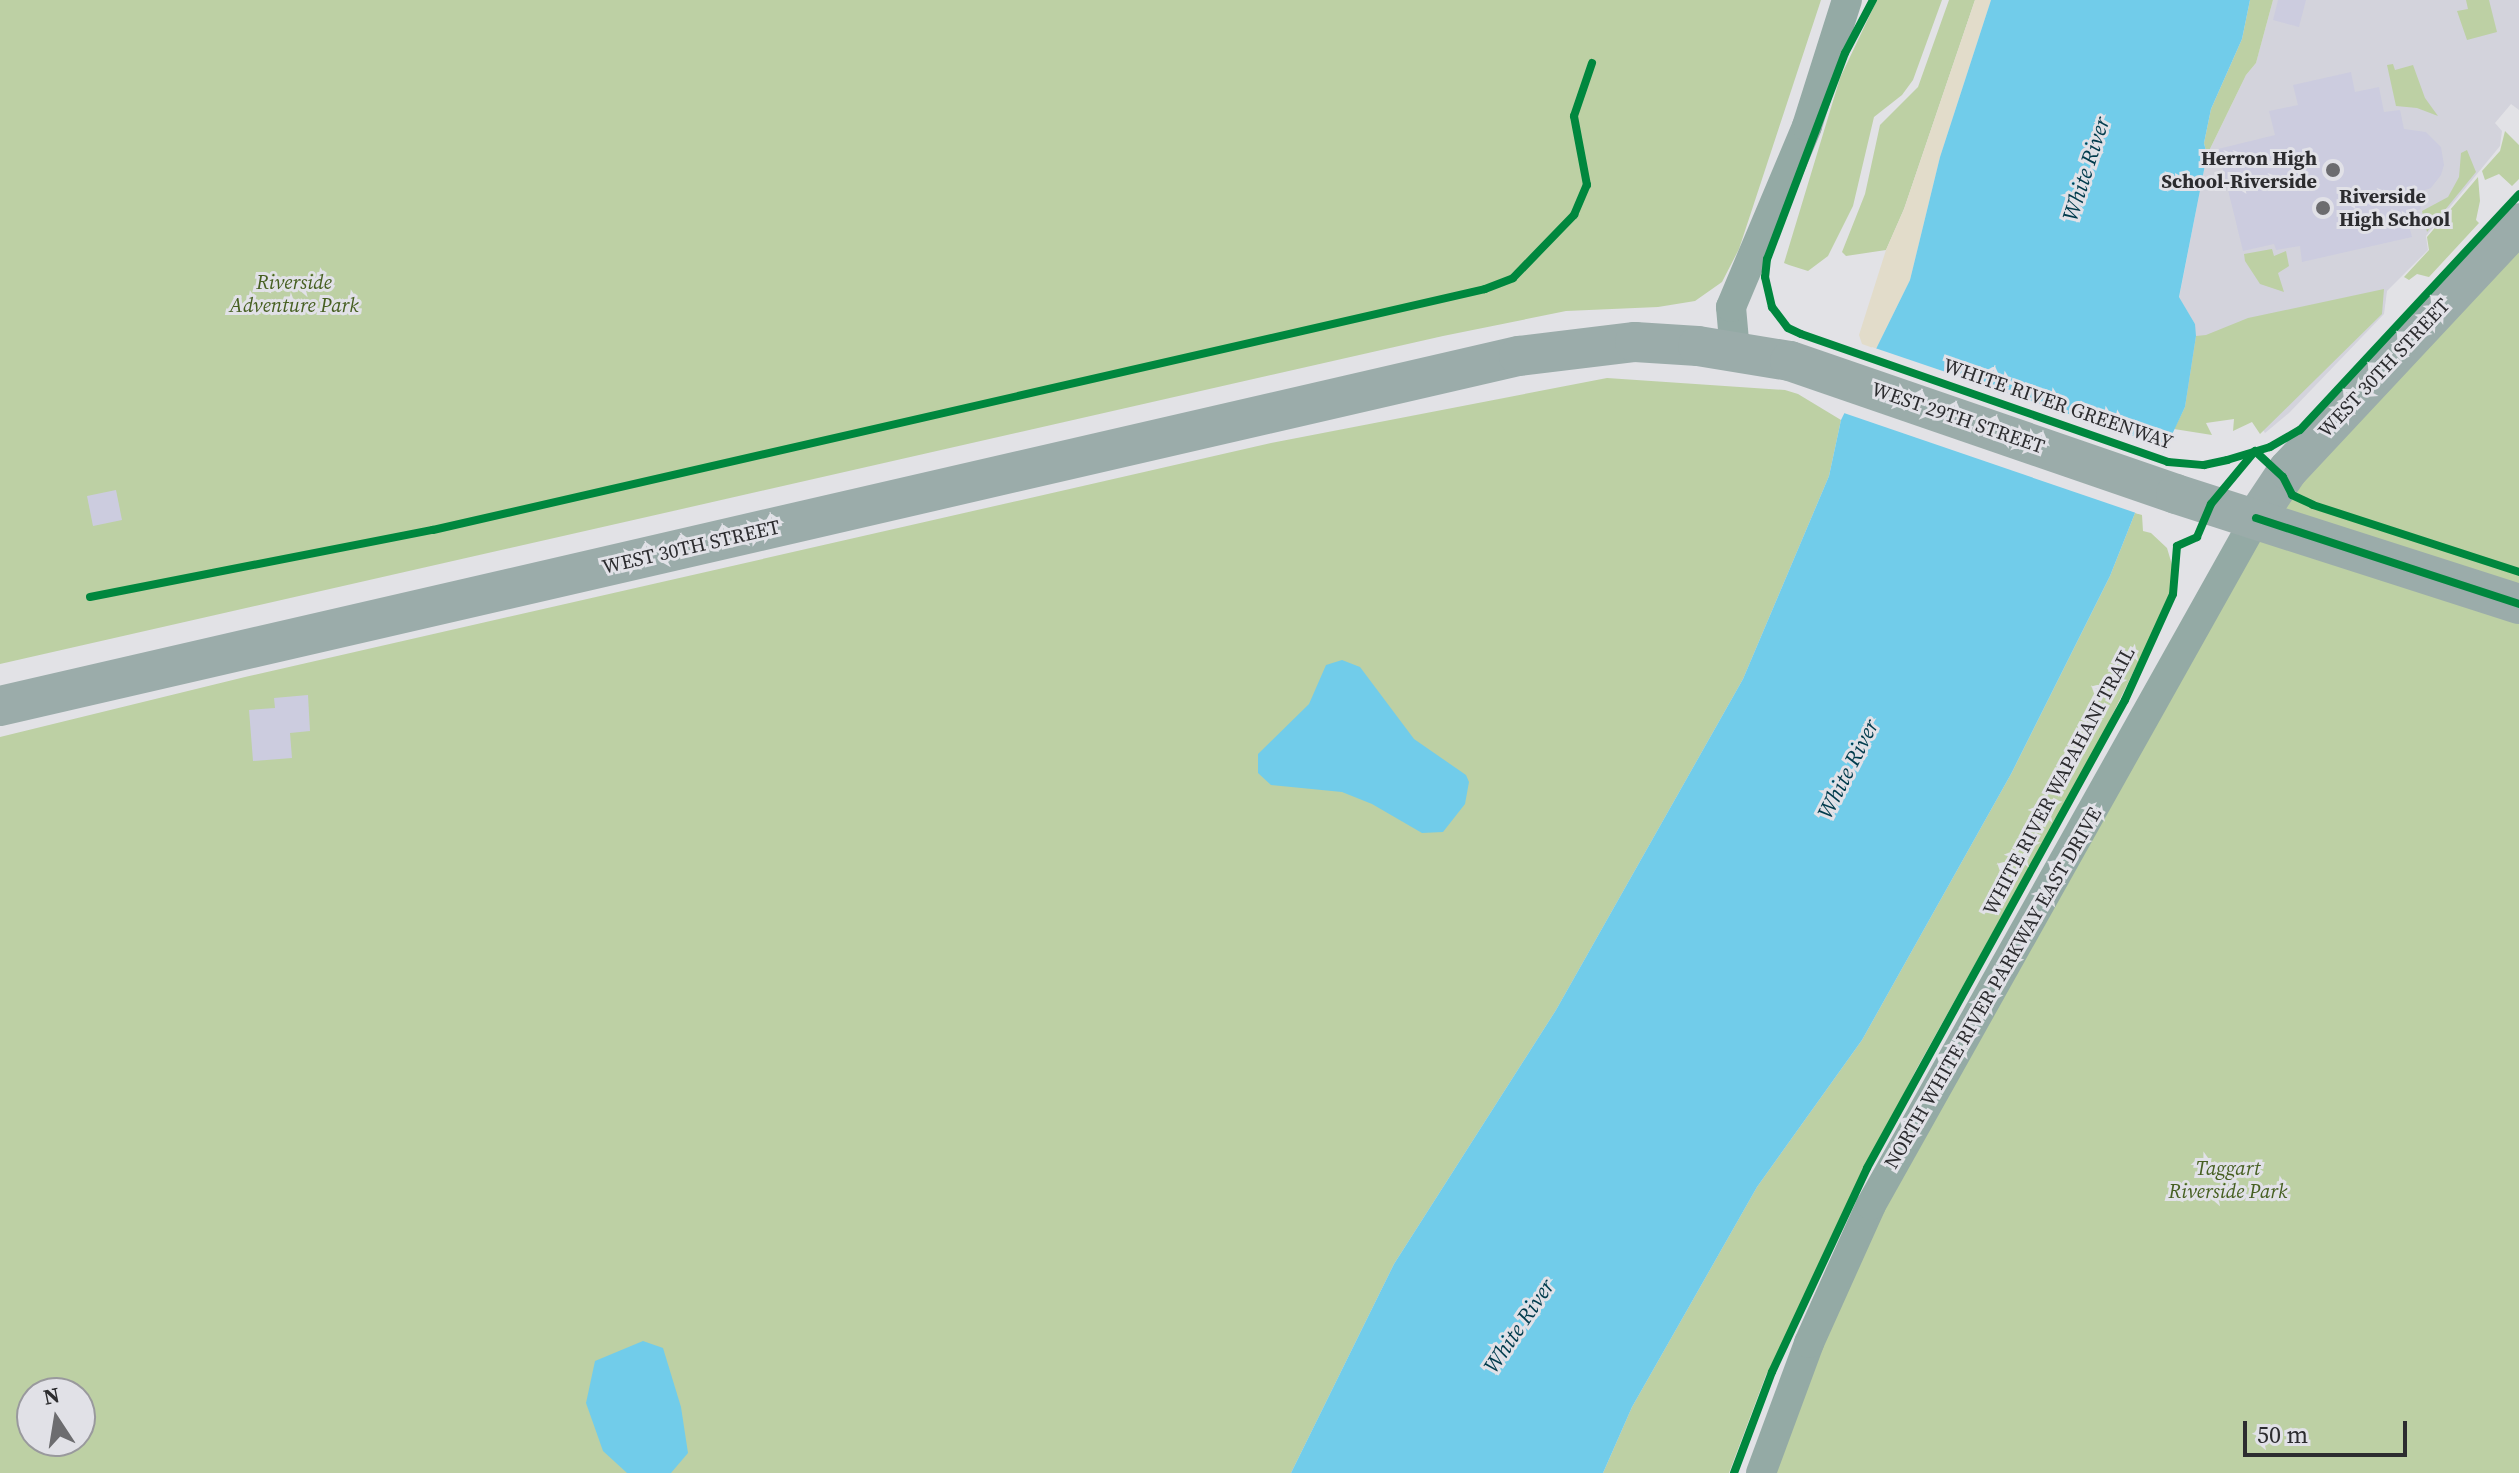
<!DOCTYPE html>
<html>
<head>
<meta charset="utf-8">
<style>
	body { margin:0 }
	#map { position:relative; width:2519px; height:1473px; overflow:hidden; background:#e2e2e6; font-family:"Source Serif 4",serif }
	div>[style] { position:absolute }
	.built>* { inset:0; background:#d3d3dc }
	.green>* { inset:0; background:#bdd0a4 }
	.sand>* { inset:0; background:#e2dcca }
	.water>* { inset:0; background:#71ccea }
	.pier>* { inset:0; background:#e2e2e6 }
	.building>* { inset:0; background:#ccccdf }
	.minor>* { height:30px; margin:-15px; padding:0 15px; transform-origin:15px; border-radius:15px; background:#94aaa5 }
	.major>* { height:40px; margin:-20px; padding:0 20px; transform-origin:20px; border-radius:20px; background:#9bacaa }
	.cycleway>* { height:8px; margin:-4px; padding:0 4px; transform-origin:4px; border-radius:4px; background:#00873e }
	.dots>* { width:22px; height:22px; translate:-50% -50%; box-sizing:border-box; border:4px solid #e1e1e7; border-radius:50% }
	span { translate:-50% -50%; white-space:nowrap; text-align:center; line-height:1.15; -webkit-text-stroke:6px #e1e1e7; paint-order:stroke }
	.poi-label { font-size:20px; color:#2c2c2f; font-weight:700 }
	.right { translate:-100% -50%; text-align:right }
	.left { translate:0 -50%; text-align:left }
	.park-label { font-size:20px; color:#465f21; font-style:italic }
	.street-label { font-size:20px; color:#2c2c2f }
	.water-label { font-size:22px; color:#003b4c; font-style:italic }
	.north { position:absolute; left:16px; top:1377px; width:80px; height:80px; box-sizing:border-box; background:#e1e1e7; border:2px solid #99999d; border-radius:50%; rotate:348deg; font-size:22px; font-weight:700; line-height:32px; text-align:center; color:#2c2c2f }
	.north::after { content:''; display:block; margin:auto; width:28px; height:36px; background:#6c6c6f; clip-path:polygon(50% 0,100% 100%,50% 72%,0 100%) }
	.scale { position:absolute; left:2243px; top:1421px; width:164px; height:36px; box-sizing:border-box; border:4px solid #2c2c2f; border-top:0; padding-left:10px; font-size:24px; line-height:28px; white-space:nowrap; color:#2c2c2f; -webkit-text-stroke:6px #e1e1e7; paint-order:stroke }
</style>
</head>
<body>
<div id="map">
	<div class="built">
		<i style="clip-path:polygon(2273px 0,2519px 0,2519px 110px,2511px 104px,2495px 123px,2502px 131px,2500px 146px,2426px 236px,2428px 250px,2387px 291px,2384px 314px,2289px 413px,2265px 433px,2248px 408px,2185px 407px,2195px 324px,2179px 298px,2207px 155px,2246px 75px,2256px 63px)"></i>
	</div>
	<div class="green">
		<i style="clip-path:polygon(0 0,1821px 0,1739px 249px,1722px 282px,1695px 301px,1658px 307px,1566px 311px,1443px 336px,0 664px)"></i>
		<i style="clip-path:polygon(1877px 0,1942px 0,1913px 80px,1902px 95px,1874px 117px,1853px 206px,1828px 256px,1808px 271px,1789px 265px,1784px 263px,1840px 78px)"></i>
		<i style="clip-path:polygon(1949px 0,1975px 0,1904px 209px,1886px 250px,1846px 256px,1842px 252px,1865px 194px,1880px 125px,1918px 87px)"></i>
		<i style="clip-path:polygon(2250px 0,2273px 0,2256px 63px,2246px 75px,2207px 155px,2204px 143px,2211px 109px,2242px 39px)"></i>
		<i style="clip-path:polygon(2466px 0,2489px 0,2497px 32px,2467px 40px,2457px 11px,2468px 9px)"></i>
		<i style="clip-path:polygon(2393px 64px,2395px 70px,2413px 65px,2425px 98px,2438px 116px,2417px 108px,2396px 106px,2387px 65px)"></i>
		<i style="clip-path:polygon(2505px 131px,2519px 145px,2519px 179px,2512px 186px,2499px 174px,2485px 180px,2482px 171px,2500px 151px)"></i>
		<i style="clip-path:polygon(2467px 150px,2476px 172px,2427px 232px,2422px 211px,2448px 197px,2459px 177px,2461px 153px)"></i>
		<i style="clip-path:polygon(2478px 177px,2480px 201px,2476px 220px,2479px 223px,2429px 277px,2417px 274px,2409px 280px,2404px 277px,2429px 250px,2427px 237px)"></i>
		<i style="clip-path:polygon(2519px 240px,2519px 1473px,1770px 1473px,1844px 1285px,2256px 518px)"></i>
		<i style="clip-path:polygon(2272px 249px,2274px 256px,2286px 251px,2289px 266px,2278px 273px,2284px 292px,2260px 284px,2245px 261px,2244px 254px)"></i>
		<i style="clip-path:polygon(2384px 289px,2382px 314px,2260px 434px,2252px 422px,2233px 431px,2234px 419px,2206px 423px,2212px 435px,2174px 429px,2185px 407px,2196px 336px,2206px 335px,2248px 318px)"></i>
		<i style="clip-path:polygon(evenodd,1607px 378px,1785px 390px,1798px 394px,1841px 420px,1829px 476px,1743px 679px,1556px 1010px,1394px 1264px,1291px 1473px,0 1473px,0 737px,245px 677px,1271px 443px,1607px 378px,32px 1393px,80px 1393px,80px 1441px,32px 1441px,32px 1393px)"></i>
		<i style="clip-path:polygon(2135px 513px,2142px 515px,2143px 531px,2151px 533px,2167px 548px,2173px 568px,2171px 595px,2100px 740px,1916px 1070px,1828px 1243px,1797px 1317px,1766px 1375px,1729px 1473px,1603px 1473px,1632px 1407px,1757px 1187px,1862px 1040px,2011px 774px,2110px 576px)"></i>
	</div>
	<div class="sand">
		<i style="clip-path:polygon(1975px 0,1991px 0,1940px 157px,1910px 280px,1876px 349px,1862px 344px,1859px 335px,1886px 250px,1904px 209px)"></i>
	</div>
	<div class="water">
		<i style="clip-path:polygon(1991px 0,2250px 0,2242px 39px,2211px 109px,2204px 143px,2207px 155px,2179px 297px,2195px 324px,2196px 336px,2185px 407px,2135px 513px,2110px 576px,2011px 774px,1862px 1040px,1757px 1187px,1632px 1407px,1603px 1473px,1291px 1473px,1394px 1264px,1556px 1010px,1743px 679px,1829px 476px,1841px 420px,1910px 280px,1940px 157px)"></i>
		<i style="clip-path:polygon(1342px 660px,1360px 667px,1414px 739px,1466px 775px,1469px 782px,1465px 804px,1443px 832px,1422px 833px,1372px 804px,1342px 792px,1271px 785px,1258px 773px,1258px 754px,1309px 704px,1326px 665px)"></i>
		<i style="clip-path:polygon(643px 1341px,663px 1348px,681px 1407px,688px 1453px,671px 1473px,627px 1473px,603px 1451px,586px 1403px,595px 1361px)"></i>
	</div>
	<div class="pier">
		<i style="clip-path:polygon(1872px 347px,2166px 447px,2139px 514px,1841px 412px)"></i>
	</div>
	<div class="building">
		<i style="clip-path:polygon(2278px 0,2306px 0,2299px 27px,2273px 20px)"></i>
		<i style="clip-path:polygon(2351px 72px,2355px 92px,2379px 87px,2384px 112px,2400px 110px,2404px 129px,2426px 132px,2441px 147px,2444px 165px,2441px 175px,2431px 188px,2417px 193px,2421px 209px,2406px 214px,2412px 237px,2302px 262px,2300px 246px,2276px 250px,2274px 244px,2243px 251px,2218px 149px,2275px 135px,2269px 111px,2298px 105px,2293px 85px)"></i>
		<i style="clip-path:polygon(116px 490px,122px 520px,93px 526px,87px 496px)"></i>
		<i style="clip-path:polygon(308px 695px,310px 731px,290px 733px,292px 758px,253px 761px,249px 710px,275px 708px,274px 698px)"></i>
	</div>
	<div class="minor">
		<i style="left:1735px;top:352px;width:45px;rotate:-95.1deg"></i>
		<i style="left:1731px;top:307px;width:196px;rotate:-67.2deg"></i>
		<i style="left:1807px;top:126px;width:132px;rotate:-72.4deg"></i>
		<i style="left:1761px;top:1473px;width:139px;rotate:-69.7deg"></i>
		<i style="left:1809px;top:1343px;width:151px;rotate:-65.8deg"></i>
		<i style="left:1871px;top:1205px;width:788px;rotate:-60.73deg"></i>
	</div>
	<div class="major">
		<i style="left:2256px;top:518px;width:58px;rotate:-56.3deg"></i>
		<i style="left:2288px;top:470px;width:338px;rotate:-46.9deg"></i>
		<i style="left:0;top:706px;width:1559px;rotate:-12.98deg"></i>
		<i style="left:1519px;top:356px;width:117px;rotate:-6.9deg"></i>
		<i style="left:1635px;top:342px;width:63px;rotate:3.6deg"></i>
		<i style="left:1698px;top:346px;width:93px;rotate:9.3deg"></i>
		<i style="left:1790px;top:361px;width:408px;rotate:19deg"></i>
		<i style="left:2176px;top:494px;width:360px;rotate:17.8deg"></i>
	</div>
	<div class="cycleway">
		<i style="left:1873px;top:0;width:60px;rotate:117.8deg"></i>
		<i style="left:1845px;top:53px;width:220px;rotate:110.7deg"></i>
		<i style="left:1767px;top:259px;width:18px;rotate:96deg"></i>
		<i style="left:1765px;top:277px;width:31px;rotate:77deg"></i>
		<i style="left:1772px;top:307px;width:26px;rotate:53deg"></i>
		<i style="left:1788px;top:328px;width:14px;rotate:25deg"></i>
		<i style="left:1801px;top:334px;width:389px;rotate:19.2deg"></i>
		<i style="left:2168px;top:462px;width:36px;rotate:5deg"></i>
		<i style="left:2204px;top:465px;width:24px;rotate:-12deg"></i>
		<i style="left:2227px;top:460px;width:45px;rotate:-16.8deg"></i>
		<i style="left:2270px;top:447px;width:34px;rotate:-30deg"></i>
		<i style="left:2300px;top:430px;width:322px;rotate:-47.1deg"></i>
		<i style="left:2255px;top:451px;width:38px;rotate:43deg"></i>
		<i style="left:2283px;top:477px;width:20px;rotate:63deg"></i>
		<i style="left:2292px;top:495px;width:23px;rotate:25deg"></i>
		<i style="left:2313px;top:505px;width:217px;rotate:18deg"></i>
		<i style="left:2256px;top:518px;width:277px;rotate:18.1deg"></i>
		<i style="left:90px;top:597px;width:349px;rotate:-11.1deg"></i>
		<i style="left:433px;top:530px;width:1079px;rotate:-12.9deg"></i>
		<i style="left:1485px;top:289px;width:30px;rotate:-21deg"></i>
		<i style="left:1513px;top:278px;width:88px;rotate:-45.9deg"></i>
		<i style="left:1574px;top:215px;width:33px;rotate:-67deg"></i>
		<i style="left:1587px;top:185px;width:70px;rotate:-100.7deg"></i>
		<i style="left:1574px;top:116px;width:56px;rotate:-71.2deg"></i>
		<i style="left:1734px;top:1473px;width:108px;rotate:-69.4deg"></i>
		<i style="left:1772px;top:1372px;width:225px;rotate:-65deg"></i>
		<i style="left:1867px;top:1168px;width:534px;rotate:-61.13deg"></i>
		<i style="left:2125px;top:700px;width:116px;rotate:-65.6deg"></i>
		<i style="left:2173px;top:594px;width:48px;rotate:-85.2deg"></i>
		<i style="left:2177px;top:546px;width:22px;rotate:-24deg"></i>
		<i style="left:2197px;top:537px;width:36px;rotate:-67deg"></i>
		<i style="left:2211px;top:504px;width:69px;rotate:-50.3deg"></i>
	</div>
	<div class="dots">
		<i style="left:2333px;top:170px;background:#6c6c6f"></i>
		<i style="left:2323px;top:208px;background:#6c6c6f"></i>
	</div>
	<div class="poi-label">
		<span class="right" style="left:2317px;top:170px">Herron High<br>School-Riverside</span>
		<span class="left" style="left:2339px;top:208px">Riverside<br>High School</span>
	</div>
	<div class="park-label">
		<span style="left:294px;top:294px">Riverside<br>Adventure Park</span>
		<span style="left:2228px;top:1180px">Taggart<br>Riverside Park</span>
	</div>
	<div class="street-label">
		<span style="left:2384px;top:368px;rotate:-47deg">WEST 30TH STREET</span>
		<span style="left:2058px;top:404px;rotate:19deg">WHITE RIVER GREENWAY</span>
		<span style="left:1958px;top:418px;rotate:19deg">WEST 29TH STREET</span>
		<span style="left:691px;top:547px;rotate:-13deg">WEST 30TH STREET</span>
		<span style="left:2059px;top:781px;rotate:-62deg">WHITE RIVER WAPAHANI TRAIL</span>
		<span style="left:1993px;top:988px;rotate:-60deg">NORTH WHITE RIVER PARKWAY EAST DRIVE</span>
	</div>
	<div class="water-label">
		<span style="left:2086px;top:169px;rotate:-72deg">White River</span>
		<span style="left:1848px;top:769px;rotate:-63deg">White River</span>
		<span style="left:1519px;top:1326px;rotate:-56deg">White River</span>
	</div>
	<div class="north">N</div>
	<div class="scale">50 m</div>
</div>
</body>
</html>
